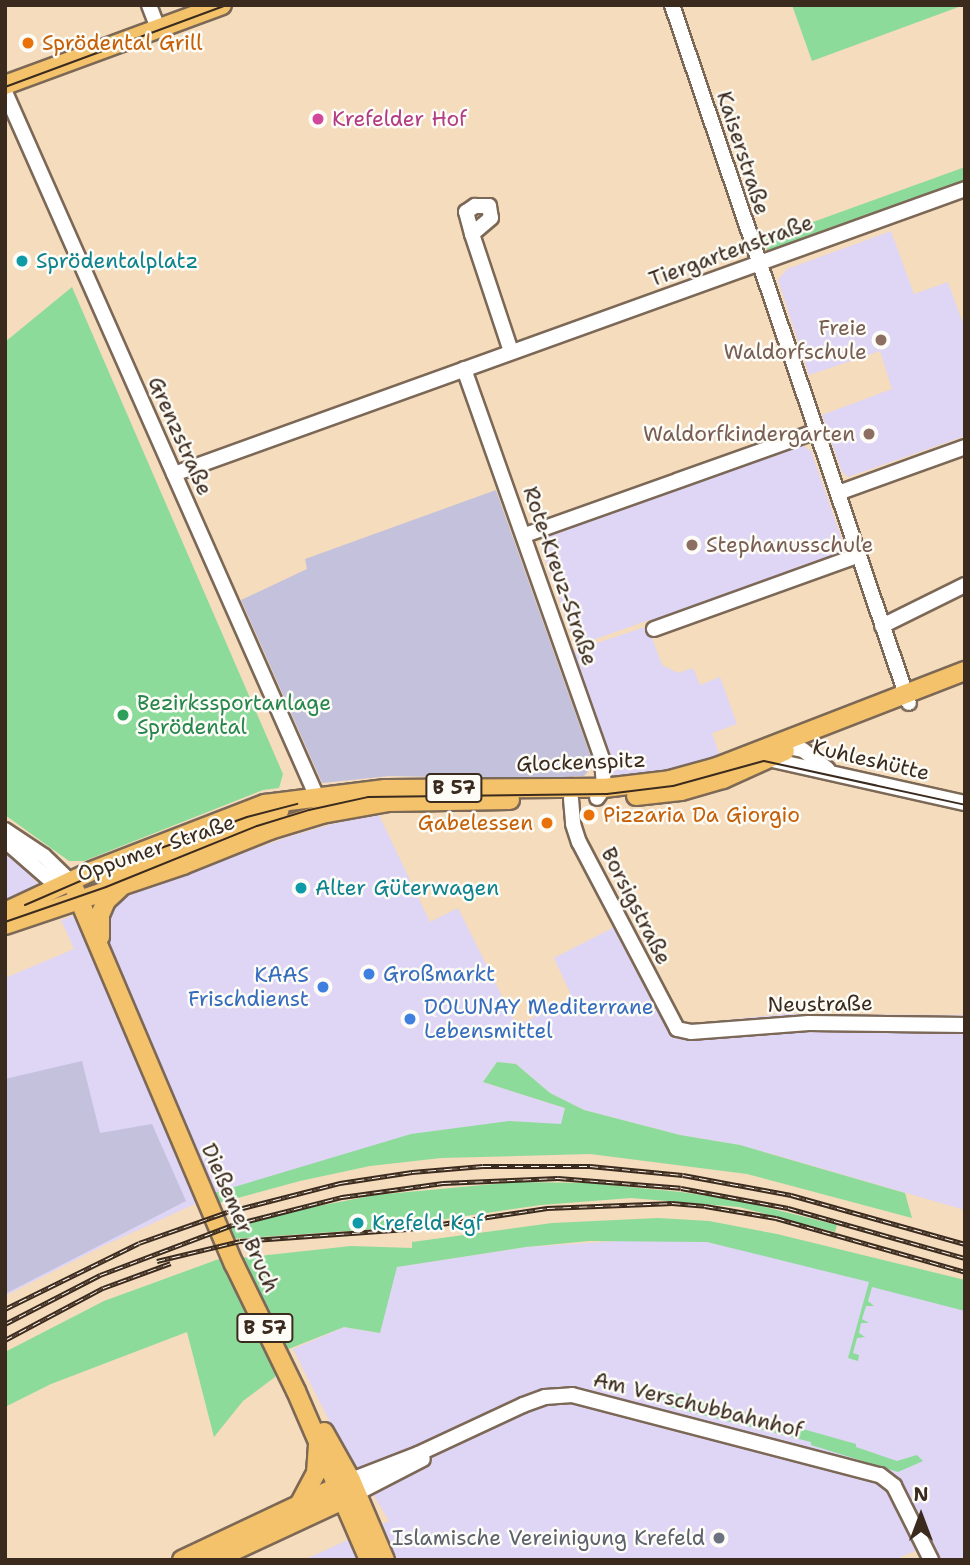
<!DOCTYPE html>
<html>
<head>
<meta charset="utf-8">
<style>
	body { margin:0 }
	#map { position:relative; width:970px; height:1565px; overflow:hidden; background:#f4dcbd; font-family:"Shantell Sans",sans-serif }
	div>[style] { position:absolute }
	.built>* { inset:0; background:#dfd5f5 }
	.industrial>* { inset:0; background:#c3c1db }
	.green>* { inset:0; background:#8cdb9a }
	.roads { filter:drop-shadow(2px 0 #7c6856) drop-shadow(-2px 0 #7c6856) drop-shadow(0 2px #7c6856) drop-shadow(0 -2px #7c6856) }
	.minor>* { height:14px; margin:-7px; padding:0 7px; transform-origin:7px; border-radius:7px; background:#fff }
	.major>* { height:18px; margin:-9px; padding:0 9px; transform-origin:9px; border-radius:9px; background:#f3c26a }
	.tram>* { height:2px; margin:-1px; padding:0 1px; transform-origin:1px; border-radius:1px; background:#3b2a1e }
	.rail>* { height:5px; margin-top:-2.5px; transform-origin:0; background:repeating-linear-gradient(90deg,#fdfcf7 0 8px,#3b2a1e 0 16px); box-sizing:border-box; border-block:2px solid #3b2a1e }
	.dots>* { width:19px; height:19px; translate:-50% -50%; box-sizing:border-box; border:4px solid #fdfcf7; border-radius:50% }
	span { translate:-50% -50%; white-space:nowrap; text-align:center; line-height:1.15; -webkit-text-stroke:5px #fdfcf7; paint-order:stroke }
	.shield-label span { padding:2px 5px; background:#fdfcf7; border:2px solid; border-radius:5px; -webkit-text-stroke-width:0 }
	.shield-label { font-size:19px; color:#3b2a1e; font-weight:700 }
	.food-label { font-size:21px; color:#c56008 }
	.left { translate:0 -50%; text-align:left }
	.right { translate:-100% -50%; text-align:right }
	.hotel-label { font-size:21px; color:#b23c85 }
	.street-label { font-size:21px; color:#3b2a1e }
	.culture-label { font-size:21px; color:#0d838f }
	.education-label { font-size:21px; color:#785e54 }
	.leisure-label { font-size:21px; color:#27864d }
	.shop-label { font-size:21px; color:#366cbe }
	.worship-label { font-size:21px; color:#5b616d }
	.frame { position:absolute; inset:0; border:7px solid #3b2a1e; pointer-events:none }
	.north { position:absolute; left:886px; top:1481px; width:70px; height:70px; -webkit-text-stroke:5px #fdfcf7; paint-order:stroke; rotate:0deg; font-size:19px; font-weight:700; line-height:28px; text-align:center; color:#3b2a1e }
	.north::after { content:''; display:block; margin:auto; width:24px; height:32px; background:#3b2a1e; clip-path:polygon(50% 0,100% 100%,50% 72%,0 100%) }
</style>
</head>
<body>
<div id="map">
	<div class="built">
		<i style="clip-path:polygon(891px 231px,914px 294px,948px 282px,965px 329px,965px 436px,848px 477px,842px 472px,822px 415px,892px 389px,880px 351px,809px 375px,778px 280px,787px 269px)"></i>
		<i style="clip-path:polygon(802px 445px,811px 451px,844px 545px,840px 556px,681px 613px,646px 621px,576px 646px,541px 548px,544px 538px)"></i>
		<i style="clip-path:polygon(648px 626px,662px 665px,678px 673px,693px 668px,700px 685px,720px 677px,737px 724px,712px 733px,720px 756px,664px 771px,613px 776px,570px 652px)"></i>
		<i style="clip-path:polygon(379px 815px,430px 922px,458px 908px,517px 1026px,572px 997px,554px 958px,630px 919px,684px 1024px,784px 1014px,965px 1015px,965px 1210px,740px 1145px,680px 1135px,584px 1110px,550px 1093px,516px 1064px,497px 1062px,483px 1082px,565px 1108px,561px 1125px,509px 1121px,206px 1199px,103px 1246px,5px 1296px,5px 978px,74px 949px,61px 920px,285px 838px,332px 824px)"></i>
		<i style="clip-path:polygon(5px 849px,42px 888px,5px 903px)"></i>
		<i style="clip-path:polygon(634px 1240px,707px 1242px,965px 1302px,965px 1560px,922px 1560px,917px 1550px,894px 1560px,304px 1560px,389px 1521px,329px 1420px,293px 1349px,344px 1327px,380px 1333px,396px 1267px,526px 1247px)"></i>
	</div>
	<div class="industrial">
		<i style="clip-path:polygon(496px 490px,591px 757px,591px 768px,584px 776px,573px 776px,573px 780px,390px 776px,322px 783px,241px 600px,307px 569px,305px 559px)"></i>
		<i style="clip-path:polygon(82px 1061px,100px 1133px,152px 1124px,186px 1201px,5px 1294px,5px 1079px)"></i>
	</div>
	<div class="green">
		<i style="clip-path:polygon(792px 5px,964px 5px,812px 61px)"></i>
		<i style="clip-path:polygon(965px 167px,965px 180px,767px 251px,766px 239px)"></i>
		<i style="clip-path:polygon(72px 287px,283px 774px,279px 788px,263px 790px,84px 861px,69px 861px,5px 815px,5px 342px)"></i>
		<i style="clip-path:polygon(497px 1062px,516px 1064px,550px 1093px,584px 1110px,680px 1135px,740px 1145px,905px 1193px,912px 1218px,747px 1174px,590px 1154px,441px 1158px,370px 1166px,300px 1181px,208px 1206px,204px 1196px,411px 1134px,509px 1121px,561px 1124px,565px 1108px,483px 1082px)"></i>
		<i style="clip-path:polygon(514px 1182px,589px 1183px,681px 1192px,741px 1201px,837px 1225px,835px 1232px,739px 1207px,631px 1198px,541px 1205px,376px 1229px,231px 1239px,227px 1228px,308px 1208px,376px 1195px)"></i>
		<i style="clip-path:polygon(658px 1218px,709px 1221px,777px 1234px,965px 1280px,965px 1311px,872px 1287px,868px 1301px,874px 1306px,866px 1306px,862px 1319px,869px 1323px,861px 1323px,859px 1333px,865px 1337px,857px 1338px,853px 1353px,859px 1355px,858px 1361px,848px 1358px,869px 1282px,707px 1242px,589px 1241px,526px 1247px,397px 1267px,380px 1333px,344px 1327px,286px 1350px,240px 1258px,351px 1246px,412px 1248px,412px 1242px,552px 1223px)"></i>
		<i style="clip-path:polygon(219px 1259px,277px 1370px,275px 1377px,243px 1401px,214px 1437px,187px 1332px,51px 1384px,5px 1407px,5px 1352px,104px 1301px)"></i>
		<i style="clip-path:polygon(665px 1390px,856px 1444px,856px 1447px,897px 1461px,917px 1455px,923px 1461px,898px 1472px,811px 1445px,811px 1442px,666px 1406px,662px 1398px)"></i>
	</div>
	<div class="roads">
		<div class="minor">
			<i style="left:149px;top:5px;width:26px;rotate:69deg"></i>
			<i style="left:672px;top:5px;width:737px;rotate:71.25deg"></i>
			<i style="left:5px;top:92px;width:771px;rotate:66.13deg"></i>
			<i style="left:472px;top:234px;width:23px;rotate:-105deg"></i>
			<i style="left:466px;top:212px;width:11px;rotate:-34deg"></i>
			<i style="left:475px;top:206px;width:14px"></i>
			<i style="left:489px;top:206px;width:12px;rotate:81deg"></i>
			<i style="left:491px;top:218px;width:25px;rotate:140deg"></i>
			<i style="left:472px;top:234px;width:123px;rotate:71.6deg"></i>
			<i style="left:464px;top:369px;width:414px;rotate:70.5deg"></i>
			<i style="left:602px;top:759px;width:29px;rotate:86deg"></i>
			<i style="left:604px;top:788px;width:12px;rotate:125deg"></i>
			<i style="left:174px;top:474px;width:841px;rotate:-19.81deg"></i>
			<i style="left:838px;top:493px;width:135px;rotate:-19.9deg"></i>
			<i style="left:525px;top:535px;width:310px;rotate:-19.6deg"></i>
			<i style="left:882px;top:626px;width:93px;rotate:-26.3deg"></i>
			<i style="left:654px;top:629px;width:218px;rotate:-19.8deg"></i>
			<i style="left:778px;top:745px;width:25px;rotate:11deg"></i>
			<i style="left:803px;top:750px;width:31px;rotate:38deg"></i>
			<i style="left:768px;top:759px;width:202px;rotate:12.6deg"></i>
			<i style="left:571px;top:799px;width:25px;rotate:85deg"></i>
			<i style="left:573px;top:824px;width:19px;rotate:72deg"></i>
			<i style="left:579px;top:842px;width:211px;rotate:62.3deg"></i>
			<i style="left:677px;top:1029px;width:14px;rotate:12deg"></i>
			<i style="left:691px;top:1032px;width:118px;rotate:-4.4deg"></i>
			<i style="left:809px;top:1023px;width:156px;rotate:0.7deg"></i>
			<i style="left:5px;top:830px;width:47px;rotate:33.7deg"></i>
			<i style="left:44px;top:856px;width:36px;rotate:44deg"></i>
			<i style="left:5px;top:837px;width:9px;rotate:58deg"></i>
			<i style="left:10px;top:845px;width:62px;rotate:41.1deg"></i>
			<i style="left:351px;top:1480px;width:72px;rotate:-21.2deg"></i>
			<i style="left:418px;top:1454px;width:116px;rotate:-25deg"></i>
			<i style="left:523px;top:1405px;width:23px;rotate:-20deg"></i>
			<i style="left:545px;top:1397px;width:27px;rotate:-4deg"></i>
			<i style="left:572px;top:1395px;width:318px;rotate:14.6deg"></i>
			<i style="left:880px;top:1475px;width:18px;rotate:38deg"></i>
			<i style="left:894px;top:1486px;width:83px;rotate:63.4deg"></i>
			<i style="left:357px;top:1493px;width:74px;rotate:-27.3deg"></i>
		</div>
		<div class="major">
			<i style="left:5px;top:85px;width:231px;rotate:-20.2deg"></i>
			<i style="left:636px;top:796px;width:45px;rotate:-6.3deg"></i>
			<i style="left:681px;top:791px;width:44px;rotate:-15.9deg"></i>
			<i style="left:723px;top:779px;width:68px;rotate:-24.3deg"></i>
			<i style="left:108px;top:879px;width:185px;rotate:-21.9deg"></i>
			<i style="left:75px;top:890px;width:406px;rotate:67deg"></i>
			<i style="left:234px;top:1264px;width:141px;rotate:64deg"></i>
			<i style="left:296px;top:1391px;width:184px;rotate:66.6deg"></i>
			<i style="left:5px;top:912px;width:96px;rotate:-25.2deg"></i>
			<i style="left:92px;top:871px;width:186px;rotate:-21.2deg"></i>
			<i style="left:265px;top:804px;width:121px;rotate:-7.1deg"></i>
			<i style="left:385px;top:789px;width:219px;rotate:-0.3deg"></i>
			<i style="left:604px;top:788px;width:66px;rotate:-6.9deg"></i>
			<i style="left:670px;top:780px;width:49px;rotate:-15.5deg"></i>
			<i style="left:717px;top:767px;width:266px;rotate:-21.2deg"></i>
			<i style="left:5px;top:925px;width:188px;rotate:-18.6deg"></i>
			<i style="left:183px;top:865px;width:94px;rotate:-21.9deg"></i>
			<i style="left:270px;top:830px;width:54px;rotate:-17.1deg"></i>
			<i style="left:322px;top:814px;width:68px;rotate:-10.2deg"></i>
			<i style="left:389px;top:802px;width:121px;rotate:-0.9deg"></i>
			<i style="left:100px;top:937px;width:22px;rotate:-90deg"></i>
			<i style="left:100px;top:915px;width:15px;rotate:-67deg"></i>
			<i style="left:106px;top:901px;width:19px;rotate:-43deg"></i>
			<i style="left:324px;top:1432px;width:55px;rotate:60.6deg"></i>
			<i style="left:351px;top:1480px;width:87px;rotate:67deg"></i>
			<i style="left:300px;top:1503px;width:34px;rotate:-62deg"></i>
			<i style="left:316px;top:1473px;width:28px;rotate:-86deg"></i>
			<i style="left:182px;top:1560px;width:183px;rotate:-25.3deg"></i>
			<i style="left:214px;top:1560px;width:154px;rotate:-24.9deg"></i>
		</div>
	</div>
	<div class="tram">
		<i style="left:5px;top:87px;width:237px;rotate:-20.3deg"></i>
		<i style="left:25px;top:905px;width:121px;rotate:-23.4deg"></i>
		<i style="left:136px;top:857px;width:118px;rotate:-19.8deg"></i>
		<i style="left:247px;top:817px;width:52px;rotate:-14.6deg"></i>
		<i style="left:5px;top:922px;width:107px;rotate:-19.1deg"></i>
		<i style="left:106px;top:887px;width:163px;rotate:-22deg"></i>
		<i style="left:257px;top:826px;width:54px;rotate:-17.1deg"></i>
		<i style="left:309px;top:810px;width:60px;rotate:-12.4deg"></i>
		<i style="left:368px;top:797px;width:239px;rotate:-0.7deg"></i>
		<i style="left:607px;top:794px;width:66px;rotate:-6.9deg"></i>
		<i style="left:673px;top:786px;width:94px;rotate:-15.4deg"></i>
		<i style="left:764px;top:761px;width:206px;rotate:12.3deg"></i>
	</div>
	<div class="rail">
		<i style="left:157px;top:1261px;width:85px;rotate:-13.5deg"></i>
		<i style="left:240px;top:1241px;width:168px;rotate:-4.1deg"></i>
		<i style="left:408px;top:1229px;width:141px;rotate:-8.6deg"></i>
		<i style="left:547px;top:1208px;width:125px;rotate:-2.3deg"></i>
		<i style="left:672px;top:1203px;width:33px;rotate:5deg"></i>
		<i style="left:705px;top:1206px;width:72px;rotate:9.6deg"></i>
		<i style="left:776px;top:1218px;width:197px;rotate:15.9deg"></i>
		<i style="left:5px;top:1309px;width:149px;rotate:-26.2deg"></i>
		<i style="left:139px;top:1243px;width:93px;rotate:-19.4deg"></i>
		<i style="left:227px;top:1212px;width:117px;rotate:-14.4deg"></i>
		<i style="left:340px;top:1183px;width:73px;rotate:-8.7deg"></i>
		<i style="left:412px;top:1172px;width:71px;rotate:-4.8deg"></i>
		<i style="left:483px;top:1166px;width:107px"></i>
		<i style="left:590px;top:1166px;width:93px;rotate:5.5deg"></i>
		<i style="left:683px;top:1175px;width:110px;rotate:10.5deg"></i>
		<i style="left:791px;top:1195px;width:181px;rotate:15.7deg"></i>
		<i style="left:5px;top:1324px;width:107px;rotate:-27.3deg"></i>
		<i style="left:100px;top:1275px;width:141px;rotate:-20.7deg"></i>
		<i style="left:232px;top:1225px;width:114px;rotate:-14.3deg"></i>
		<i style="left:342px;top:1197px;width:102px;rotate:-7.9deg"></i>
		<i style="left:443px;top:1183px;width:115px;rotate:-2.5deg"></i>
		<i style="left:558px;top:1178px;width:123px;rotate:4.6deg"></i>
		<i style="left:681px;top:1188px;width:109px;rotate:10.6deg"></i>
		<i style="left:788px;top:1208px;width:184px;rotate:15.8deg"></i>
		<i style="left:5px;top:1340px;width:111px;rotate:-28deg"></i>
		<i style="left:103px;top:1288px;width:72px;rotate:-20.2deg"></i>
	</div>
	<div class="dots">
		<i style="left:28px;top:43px;background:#e8710a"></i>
		<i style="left:318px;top:119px;background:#d1479c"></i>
		<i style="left:22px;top:261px;background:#0f9aa8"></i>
		<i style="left:881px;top:340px;background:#8d6e63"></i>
		<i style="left:869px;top:434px;background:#8d6e63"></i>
		<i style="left:692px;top:545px;background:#8d6e63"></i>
		<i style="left:123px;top:715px;background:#2e9e5b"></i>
		<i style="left:589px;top:815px;background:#e8710a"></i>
		<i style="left:547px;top:823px;background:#e8710a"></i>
		<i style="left:301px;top:888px;background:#0f9aa8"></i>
		<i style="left:369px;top:974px;background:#3f7fe0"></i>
		<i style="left:323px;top:987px;background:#3f7fe0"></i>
		<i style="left:410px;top:1019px;background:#3f7fe0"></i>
		<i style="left:358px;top:1223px;background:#0f9aa8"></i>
		<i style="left:719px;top:1538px;background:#6b7280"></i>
	</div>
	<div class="shield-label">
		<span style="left:454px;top:788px">B 57</span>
		<span style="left:265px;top:1328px">B 57</span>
	</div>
	<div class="food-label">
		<span class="left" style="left:42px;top:43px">Sprödental Grill</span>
		<span class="left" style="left:603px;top:815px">Pizzaria Da Giorgio</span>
		<span class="right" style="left:533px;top:823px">Gabelessen</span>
	</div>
	<div class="hotel-label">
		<span class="left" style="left:332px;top:119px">Krefelder Hof</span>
	</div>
	<div class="street-label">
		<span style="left:743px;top:153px;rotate:72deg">Kaiserstraße</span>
		<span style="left:731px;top:251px;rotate:-20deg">Tiergartenstraße</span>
		<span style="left:180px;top:436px;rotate:66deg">Grenzstraße</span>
		<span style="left:560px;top:576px;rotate:71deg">Rote-Kreuz-Straße</span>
		<span style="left:871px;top:760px;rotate:13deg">Kuhleshütte</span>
		<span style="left:581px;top:762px;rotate:-2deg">Glockenspitz</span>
		<span style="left:156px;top:848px;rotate:-19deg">Oppumer Straße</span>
		<span style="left:636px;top:906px;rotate:63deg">Borsigstraße</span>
		<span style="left:820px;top:1004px;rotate:-1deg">Neustraße</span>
		<span style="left:240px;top:1218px;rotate:66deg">Dießemer Bruch</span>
		<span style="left:698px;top:1405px;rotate:14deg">Am Verschubbahnhof</span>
	</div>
	<div class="culture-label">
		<span class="left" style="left:36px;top:261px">Sprödentalplatz</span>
		<span class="left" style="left:315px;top:888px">Alter Güterwagen</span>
		<span class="left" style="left:372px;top:1223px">Krefeld Kgf</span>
	</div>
	<div class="education-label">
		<span class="right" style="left:867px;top:340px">Freie<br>Waldorfschule</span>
		<span class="right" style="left:855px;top:434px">Waldorfkindergarten</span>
		<span class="left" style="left:706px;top:545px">Stephanusschule</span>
	</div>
	<div class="leisure-label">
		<span class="left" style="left:137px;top:715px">Bezirkssportanlage<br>Sprödental</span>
	</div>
	<div class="shop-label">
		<span class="left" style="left:383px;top:974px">Großmarkt</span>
		<span class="right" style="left:309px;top:987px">KAAS<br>Frischdienst</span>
		<span class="left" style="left:424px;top:1019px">DOLUNAY Mediterrane<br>Lebensmittel</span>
	</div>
	<div class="worship-label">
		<span class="right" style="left:705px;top:1538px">Islamische Vereinigung Krefeld</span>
	</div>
	<div class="frame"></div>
	<div class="north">N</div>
</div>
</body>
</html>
